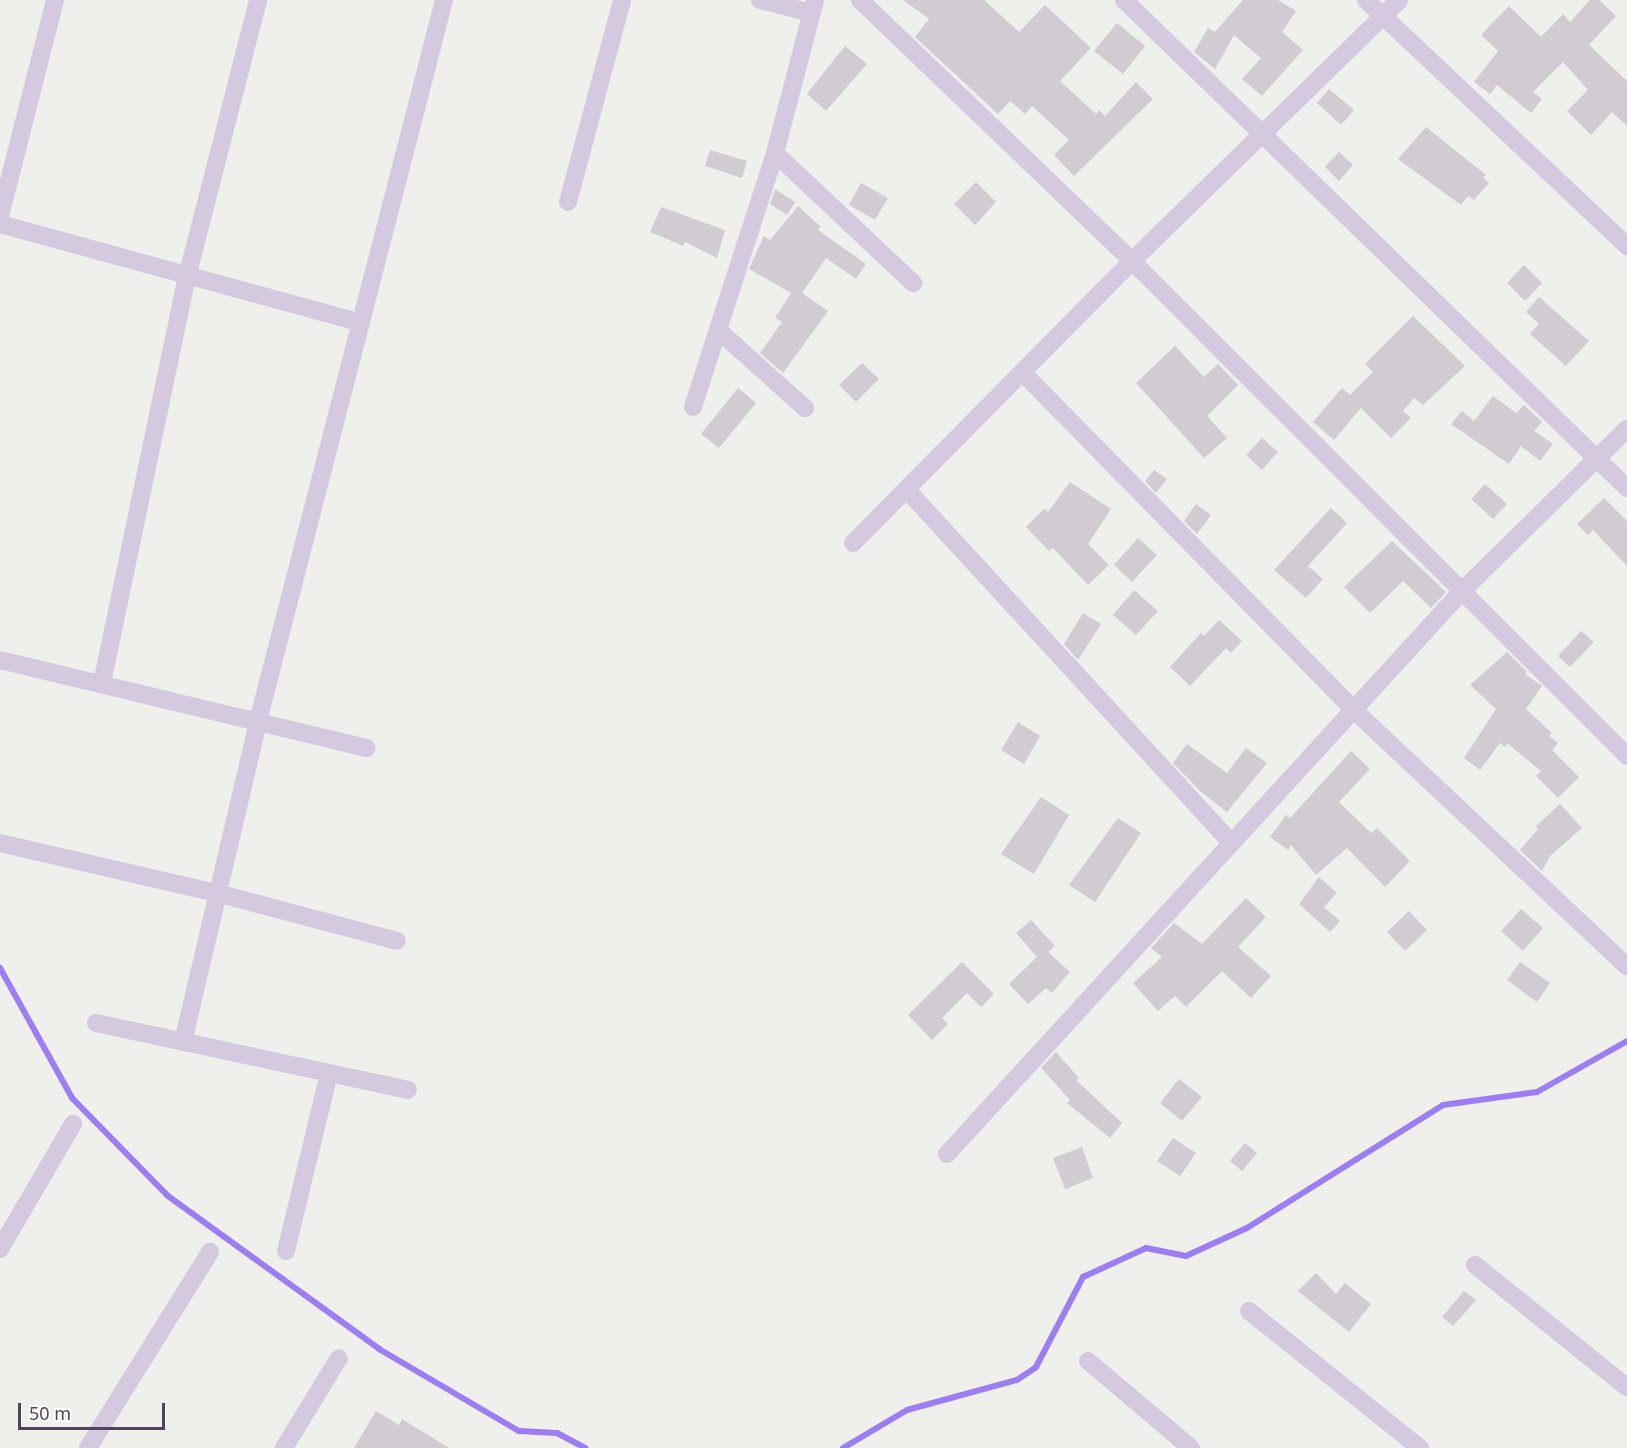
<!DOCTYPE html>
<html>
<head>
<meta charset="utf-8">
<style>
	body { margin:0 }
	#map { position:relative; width:1627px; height:1448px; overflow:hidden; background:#efefec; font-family:"Noto Sans",sans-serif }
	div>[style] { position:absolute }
	.stream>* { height:6px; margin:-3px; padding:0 3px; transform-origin:3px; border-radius:3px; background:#9c7df4 }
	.building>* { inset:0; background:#d2cbd4 }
	.street>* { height:18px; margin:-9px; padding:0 9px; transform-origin:9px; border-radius:9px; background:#d4c9de }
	span { translate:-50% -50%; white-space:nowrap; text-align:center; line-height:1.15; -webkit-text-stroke:4.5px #fff; paint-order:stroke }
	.scale { position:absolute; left:18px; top:1403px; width:147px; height:27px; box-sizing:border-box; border:3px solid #50435b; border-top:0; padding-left:8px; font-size:18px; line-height:21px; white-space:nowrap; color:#50435b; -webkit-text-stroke:4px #fff; paint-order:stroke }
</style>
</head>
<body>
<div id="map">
	<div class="stream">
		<i style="left:0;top:968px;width:149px;rotate:61deg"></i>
		<i style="left:72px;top:1098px;width:137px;rotate:45.6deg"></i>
		<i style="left:168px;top:1196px;width:261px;rotate:35.9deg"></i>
		<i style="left:379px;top:1349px;width:162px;rotate:30.4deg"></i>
		<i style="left:519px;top:1431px;width:38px;rotate:3deg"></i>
		<i style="left:557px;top:1433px;width:32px;rotate:28deg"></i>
		<i style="left:843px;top:1448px;width:74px;rotate:-30.7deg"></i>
		<i style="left:907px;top:1410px;width:114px;rotate:-15.3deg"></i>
		<i style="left:1017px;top:1380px;width:23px;rotate:-34deg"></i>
		<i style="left:1036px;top:1367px;width:102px;rotate:-62.4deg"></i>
		<i style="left:1083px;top:1277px;width:69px;rotate:-24.7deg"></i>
		<i style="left:1146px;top:1248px;width:41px;rotate:11.3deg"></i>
		<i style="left:1186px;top:1256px;width:67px;rotate:-24.7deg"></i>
		<i style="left:1247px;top:1228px;width:231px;rotate:-32.1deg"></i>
		<i style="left:1443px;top:1105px;width:95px;rotate:-7.9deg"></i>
		<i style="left:1537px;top:1092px;width:103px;rotate:-29.5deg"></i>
	</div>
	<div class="building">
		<i style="clip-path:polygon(903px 0,984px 0,1019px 32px,1045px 5px,1091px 48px,1060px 81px,1096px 114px,1099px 110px,1105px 116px,1136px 82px,1153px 99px,1074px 176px,1054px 155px,1069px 140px,1032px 106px,1025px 114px,1010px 101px,998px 114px,915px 37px,929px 19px)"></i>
		<i style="clip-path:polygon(1243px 0,1278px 0,1296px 11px,1282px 32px,1303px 50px,1262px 96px,1242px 79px,1261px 58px,1234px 35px,1215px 69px,1194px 52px,1208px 28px,1215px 32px)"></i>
		<i style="clip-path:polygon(1590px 0,1599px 0,1616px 16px,1589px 45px,1627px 81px,1627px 126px,1612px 112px,1591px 135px,1567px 111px,1588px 90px,1563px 62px,1533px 92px,1542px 99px,1531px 113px,1497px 85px,1490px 94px,1474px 82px,1498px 51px,1481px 35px,1509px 6px,1541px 37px,1563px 14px,1570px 22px)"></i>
		<i style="clip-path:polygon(1117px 23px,1145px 46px,1123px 74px,1094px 51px)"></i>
		<i style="clip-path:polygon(845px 46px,867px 64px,826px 111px,807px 94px)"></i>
		<i style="clip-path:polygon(1329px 89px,1354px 110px,1341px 125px,1317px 103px)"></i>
		<i style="clip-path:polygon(1426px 127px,1486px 175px,1483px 178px,1489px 183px,1474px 200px,1468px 196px,1461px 205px,1398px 159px)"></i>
		<i style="clip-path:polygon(710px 150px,747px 161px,742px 178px,705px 166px)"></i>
		<i style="clip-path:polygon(1339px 152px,1353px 165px,1339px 181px,1325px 167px)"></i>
		<i style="clip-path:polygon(976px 182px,996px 202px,975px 225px,954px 204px)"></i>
		<i style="clip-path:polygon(861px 183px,888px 198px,875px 220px,849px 205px)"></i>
		<i style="clip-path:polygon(775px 189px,795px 202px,787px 215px,770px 204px)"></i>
		<i style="clip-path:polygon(798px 206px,821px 227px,818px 230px,866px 264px,856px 279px,826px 258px,802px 293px,828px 311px,783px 373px,760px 353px,782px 322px,775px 318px,791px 293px,749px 269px,764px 236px,770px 240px)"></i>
		<i style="clip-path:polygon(661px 207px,725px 230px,717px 258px,685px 242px,683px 246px,650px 232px)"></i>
		<i style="clip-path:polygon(1524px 265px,1542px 283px,1525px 301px,1507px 283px)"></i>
		<i style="clip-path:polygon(1539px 297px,1589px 341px,1566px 366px,1530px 334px,1539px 324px,1526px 312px)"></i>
		<i style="clip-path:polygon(1413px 316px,1465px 366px,1423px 405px,1414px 398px,1403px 411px,1411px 418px,1391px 438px,1361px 408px,1334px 440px,1313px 422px,1342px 388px,1350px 395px,1373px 372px,1365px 364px)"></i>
		<i style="clip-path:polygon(1175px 346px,1204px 377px,1218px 364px,1238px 385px,1207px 416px,1227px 438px,1204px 458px,1136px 383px)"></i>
		<i style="clip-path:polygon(862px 363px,879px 379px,856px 402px,839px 385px)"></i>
		<i style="clip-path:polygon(738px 388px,756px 403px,719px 448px,701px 434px)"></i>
		<i style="clip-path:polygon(1493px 396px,1516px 413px,1524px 405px,1542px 422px,1534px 431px,1553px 444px,1540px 461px,1521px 446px,1509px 464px,1451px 424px,1462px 411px,1474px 421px)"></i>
		<i style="clip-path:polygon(1262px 438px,1278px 452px,1262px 470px,1246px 455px)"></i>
		<i style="clip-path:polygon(1154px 470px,1167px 479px,1156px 493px,1145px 481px)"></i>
		<i style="clip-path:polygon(1070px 482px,1111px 509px,1088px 544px,1109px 565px,1088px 585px,1053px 548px,1049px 551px,1026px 527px,1045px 508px,1048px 512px)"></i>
		<i style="clip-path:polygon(1485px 484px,1507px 504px,1493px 519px,1471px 499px)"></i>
		<i style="clip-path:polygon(1604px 498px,1627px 521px,1627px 566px,1593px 530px,1588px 535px,1577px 524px)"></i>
		<i style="clip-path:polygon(1196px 504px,1211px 515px,1197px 534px,1184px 521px)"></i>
		<i style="clip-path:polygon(1331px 508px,1347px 523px,1308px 566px,1323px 579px,1306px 598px,1274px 570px)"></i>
		<i style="clip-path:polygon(1138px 538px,1157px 555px,1132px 582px,1114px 565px)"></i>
		<i style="clip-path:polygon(1392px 541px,1446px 592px,1431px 608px,1403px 581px,1370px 613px,1344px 587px)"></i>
		<i style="clip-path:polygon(1134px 590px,1158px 611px,1136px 635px,1113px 615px)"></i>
		<i style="clip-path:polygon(1083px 613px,1101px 624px,1078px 660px,1064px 644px)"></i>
		<i style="clip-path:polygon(1219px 620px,1242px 641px,1231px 653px,1226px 648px,1190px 686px,1170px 667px,1201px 633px,1204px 636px)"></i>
		<i style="clip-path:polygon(1581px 631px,1594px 642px,1570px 667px,1558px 656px)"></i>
		<i style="clip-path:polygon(1507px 652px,1527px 672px,1525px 674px,1542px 686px,1526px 709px,1552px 733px,1549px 736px,1558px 743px,1552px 750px,1579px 777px,1558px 798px,1536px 776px,1541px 771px,1507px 743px,1505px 747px,1500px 743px,1480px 770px,1464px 758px,1496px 709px,1470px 685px)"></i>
		<i style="clip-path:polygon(1018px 722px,1040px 736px,1024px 764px,1001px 750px)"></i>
		<i style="clip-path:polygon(1187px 744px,1227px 773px,1246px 748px,1267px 763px,1227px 812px,1200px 791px,1173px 763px)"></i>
		<i style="clip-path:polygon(1351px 751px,1370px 769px,1339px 802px,1371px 833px,1377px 828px,1410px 861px,1385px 887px,1347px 848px,1316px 875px,1291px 845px,1288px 850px,1270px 837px,1286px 815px,1290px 818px)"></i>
		<i style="clip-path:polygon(1041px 797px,1069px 815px,1034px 874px,1001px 854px)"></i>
		<i style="clip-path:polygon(1560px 804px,1582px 828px,1550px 856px,1542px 871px,1520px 850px,1538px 829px,1536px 826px)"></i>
		<i style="clip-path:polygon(1118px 818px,1141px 833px,1095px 902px,1069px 885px)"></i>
		<i style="clip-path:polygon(1319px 877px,1337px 893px,1324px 907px,1340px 921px,1330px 932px,1299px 904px)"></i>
		<i style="clip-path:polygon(1246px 898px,1266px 917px,1238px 947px,1271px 976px,1251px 998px,1222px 971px,1186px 1007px,1175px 996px,1158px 1011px,1133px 983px,1162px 957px,1151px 948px,1174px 923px,1202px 944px)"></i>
		<i style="clip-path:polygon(1521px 909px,1543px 928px,1523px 951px,1501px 931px)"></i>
		<i style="clip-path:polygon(1409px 911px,1427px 930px,1405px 951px,1387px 932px)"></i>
		<i style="clip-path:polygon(1031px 920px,1055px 946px,1048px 952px,1070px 972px,1052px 993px,1046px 988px,1028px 1004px,1009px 984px,1037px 957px,1016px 933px)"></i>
		<i style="clip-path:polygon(962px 962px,994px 994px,981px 1007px,967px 993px,942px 1018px,948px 1024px,932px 1040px,908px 1015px)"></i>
		<i style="clip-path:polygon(1520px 962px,1550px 983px,1537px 1002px,1507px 980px)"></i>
		<i style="clip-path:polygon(1056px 1052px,1079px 1078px,1076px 1080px,1122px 1123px,1110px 1138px,1067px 1103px,1070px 1100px,1041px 1068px)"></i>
		<i style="clip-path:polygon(1179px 1079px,1202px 1097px,1182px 1121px,1160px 1103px)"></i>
		<i style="clip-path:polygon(1173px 1138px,1196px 1153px,1180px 1176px,1157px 1161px)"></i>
		<i style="clip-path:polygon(1245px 1143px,1257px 1153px,1242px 1171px,1230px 1161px)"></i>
		<i style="clip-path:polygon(1082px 1147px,1093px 1178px,1065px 1189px,1053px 1158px)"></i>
		<i style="clip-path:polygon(1316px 1273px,1336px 1294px,1345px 1283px,1371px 1304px,1349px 1332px,1298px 1291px)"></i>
		<i style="clip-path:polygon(1464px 1291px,1476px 1300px,1453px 1326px,1442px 1317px)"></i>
		<i style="clip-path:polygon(376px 1411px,399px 1425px,402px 1419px,449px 1448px,354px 1448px)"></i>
	</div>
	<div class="street">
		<i style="left:760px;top:0;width:53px;rotate:14.3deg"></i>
		<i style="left:860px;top:0;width:377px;rotate:43.8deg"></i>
		<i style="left:1132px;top:261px;width:700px;rotate:45deg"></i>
		<i style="left:1124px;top:0;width:701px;rotate:44.13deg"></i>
		<i style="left:1366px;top:0;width:359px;rotate:43.3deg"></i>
		<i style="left:775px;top:153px;width:190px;rotate:43.3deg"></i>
		<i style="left:568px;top:202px;width:209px;rotate:-75deg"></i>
		<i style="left:0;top:216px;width:223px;rotate:-75.7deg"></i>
		<i style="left:0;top:224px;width:374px;rotate:15.3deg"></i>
		<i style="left:718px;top:330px;width:117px;rotate:41.9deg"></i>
		<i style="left:1023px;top:373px;width:474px;rotate:45.5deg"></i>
		<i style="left:1355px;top:711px;width:373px;rotate:43.2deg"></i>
		<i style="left:693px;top:407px;width:267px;rotate:-72.1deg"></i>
		<i style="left:775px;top:153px;width:158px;rotate:-75.3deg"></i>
		<i style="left:907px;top:490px;width:478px;rotate:47.4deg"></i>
		<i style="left:853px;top:543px;width:397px;rotate:-45.3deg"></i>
		<i style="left:1132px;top:261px;width:373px;rotate:-44.3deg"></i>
		<i style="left:0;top:660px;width:377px;rotate:13.5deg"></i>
		<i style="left:102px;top:683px;width:415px;rotate:-78.2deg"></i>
		<i style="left:187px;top:277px;width:286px;rotate:-75.6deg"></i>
		<i style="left:0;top:843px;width:223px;rotate:13deg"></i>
		<i style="left:217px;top:893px;width:186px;rotate:14.9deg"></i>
		<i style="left:96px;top:1023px;width:319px;rotate:12.1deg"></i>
		<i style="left:183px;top:1042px;width:330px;rotate:-76.8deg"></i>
		<i style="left:258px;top:721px;width:745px;rotate:-75.53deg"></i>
		<i style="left:947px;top:1154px;width:764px;rotate:-47.54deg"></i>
		<i style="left:1463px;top:590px;width:230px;rotate:-44.5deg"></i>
		<i style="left:0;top:1249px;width:145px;rotate:-59.7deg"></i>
		<i style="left:286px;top:1251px;width:183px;rotate:-76.4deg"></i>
		<i style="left:1475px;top:1265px;width:195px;rotate:38.8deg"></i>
		<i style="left:1249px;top:1311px;width:219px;rotate:38.7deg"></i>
		<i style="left:1088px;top:1361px;width:135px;rotate:40.2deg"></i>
		<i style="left:88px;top:1448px;width:231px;rotate:-58.1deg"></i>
		<i style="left:284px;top:1448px;width:105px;rotate:-58.6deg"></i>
	</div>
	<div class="scale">50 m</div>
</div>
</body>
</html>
